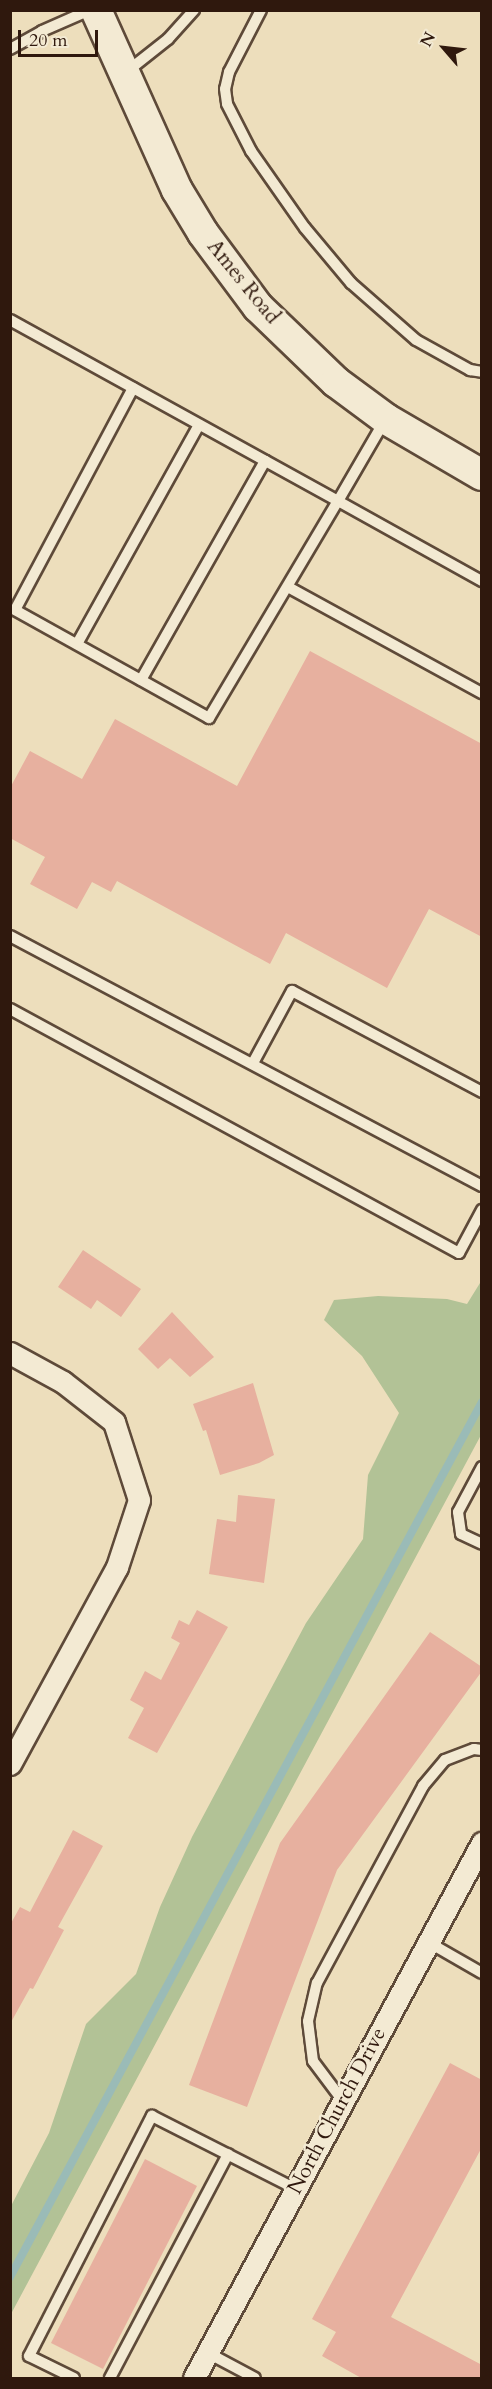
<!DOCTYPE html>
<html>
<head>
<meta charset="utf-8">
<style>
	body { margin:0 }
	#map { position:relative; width:492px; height:2389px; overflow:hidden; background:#eddebc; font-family:Cardo,serif }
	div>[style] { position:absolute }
	.green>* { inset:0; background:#b2c296 }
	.stream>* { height:8px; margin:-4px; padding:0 4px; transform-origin:4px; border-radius:4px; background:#9abbb7 }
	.building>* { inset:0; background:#e7b09f }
	.roads { filter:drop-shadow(2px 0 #5e4a39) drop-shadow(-2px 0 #5e4a39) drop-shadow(0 2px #5e4a39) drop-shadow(0 -2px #5e4a39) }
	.lane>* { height:10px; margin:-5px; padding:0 5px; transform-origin:5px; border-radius:5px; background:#f3ead3 }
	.street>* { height:21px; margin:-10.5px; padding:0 10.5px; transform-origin:10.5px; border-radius:10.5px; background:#f3ead3 }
	.secondary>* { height:30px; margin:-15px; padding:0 15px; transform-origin:15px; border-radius:15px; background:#f3ead3 }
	span { translate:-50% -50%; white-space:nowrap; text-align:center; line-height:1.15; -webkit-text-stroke:5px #f3ead3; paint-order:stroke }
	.street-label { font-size:21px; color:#2f180d }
	.frame { position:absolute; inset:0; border:12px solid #2f180d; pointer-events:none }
	.north { position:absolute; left:414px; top:18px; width:60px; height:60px; -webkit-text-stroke:4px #f3ead3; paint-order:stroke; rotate:298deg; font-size:16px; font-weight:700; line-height:24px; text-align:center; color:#2f180d }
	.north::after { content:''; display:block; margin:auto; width:21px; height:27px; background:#2f180d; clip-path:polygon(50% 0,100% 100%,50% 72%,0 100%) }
	.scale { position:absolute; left:18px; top:30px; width:80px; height:27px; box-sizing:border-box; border:3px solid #2f180d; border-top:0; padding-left:8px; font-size:18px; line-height:21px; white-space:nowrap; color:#2f180d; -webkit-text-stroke:4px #f3ead3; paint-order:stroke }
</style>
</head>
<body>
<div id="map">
	<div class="green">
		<i style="clip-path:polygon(480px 1283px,481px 1435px,11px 2314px,11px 2206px,49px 2133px,86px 2024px,136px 1974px,160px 1907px,192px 1837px,306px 1623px,363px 1539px,368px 1475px,399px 1413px,362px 1356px,324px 1320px,334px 1300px,378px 1296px,447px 1299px,467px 1304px)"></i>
	</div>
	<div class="stream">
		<i style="left:10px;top:2277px;width:994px;rotate:-61.66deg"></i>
	</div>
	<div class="building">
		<i style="clip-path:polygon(310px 651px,482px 744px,482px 937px,429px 909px,387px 988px,286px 933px,270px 964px,117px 881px,111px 892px,92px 882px,77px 909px,30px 884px,45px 857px,10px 838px,10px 788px,30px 751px,82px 779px,115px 719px,237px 786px)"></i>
		<i style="clip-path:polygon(83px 1250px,141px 1289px,121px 1317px,97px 1300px,91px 1309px,58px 1287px)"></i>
		<i style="clip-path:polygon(172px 1312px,214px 1357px,190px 1377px,170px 1358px,158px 1369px,138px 1349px)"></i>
		<i style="clip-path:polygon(253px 1383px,274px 1455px,259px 1463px,220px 1475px,206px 1430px,203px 1431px,193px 1404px)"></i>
		<i style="clip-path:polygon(238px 1495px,275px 1499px,264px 1583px,209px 1574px,217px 1519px,236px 1522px)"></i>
		<i style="clip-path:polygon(197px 1610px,228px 1627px,157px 1753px,128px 1738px,144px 1708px,130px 1700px,145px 1671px,161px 1680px,180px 1643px,171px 1638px,179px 1620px,189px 1625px)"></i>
		<i style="clip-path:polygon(430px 1632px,482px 1667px,482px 1671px,337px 1870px,247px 2107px,189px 2085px,280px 1843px)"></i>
		<i style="clip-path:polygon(73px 1830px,103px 1846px,58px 1927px,64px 1930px,33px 1989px,30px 1988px,10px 2024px,10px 1925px,20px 1907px,30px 1912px)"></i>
		<i style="clip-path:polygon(450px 2063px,482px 2080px,482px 2147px,391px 2317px,482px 2365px,482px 2379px,363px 2379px,322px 2356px,336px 2332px,312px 2319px)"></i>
		<i style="clip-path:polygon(145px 2159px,197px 2186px,103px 2369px,51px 2343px)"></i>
	</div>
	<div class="roads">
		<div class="lane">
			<i style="left:261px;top:10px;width:70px;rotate:117.3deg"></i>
			<i style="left:229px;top:72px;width:17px;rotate:103deg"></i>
			<i style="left:225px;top:89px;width:15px;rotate:82deg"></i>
			<i style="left:227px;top:104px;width:53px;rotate:62.9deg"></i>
			<i style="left:251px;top:151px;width:94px;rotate:55deg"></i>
			<i style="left:305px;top:228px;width:72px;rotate:50.1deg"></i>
			<i style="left:351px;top:283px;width:86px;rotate:41.2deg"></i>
			<i style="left:416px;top:340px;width:62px;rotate:29.1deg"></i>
			<i style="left:470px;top:370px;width:12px;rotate:9deg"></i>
			<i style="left:10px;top:49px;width:37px;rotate:-29deg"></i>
			<i style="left:42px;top:31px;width:52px;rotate:-23.6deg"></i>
			<i style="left:125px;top:73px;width:55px;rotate:-38.3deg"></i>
			<i style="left:168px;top:39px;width:39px;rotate:-48deg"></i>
			<i style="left:10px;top:320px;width:375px;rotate:28.9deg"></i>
			<i style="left:338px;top:501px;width:94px;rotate:-59.9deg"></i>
			<i style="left:133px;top:388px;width:251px;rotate:118deg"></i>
			<i style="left:15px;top:610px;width:222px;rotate:29.1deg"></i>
			<i style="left:209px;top:718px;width:252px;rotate:-59.3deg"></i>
			<i style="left:338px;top:501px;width:165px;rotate:29.1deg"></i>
			<i style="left:288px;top:587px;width:221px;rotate:28.7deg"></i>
			<i style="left:77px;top:644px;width:251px;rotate:-60.9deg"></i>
			<i style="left:141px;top:680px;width:252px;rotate:-60.5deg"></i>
			<i style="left:10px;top:936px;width:534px;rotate:27.91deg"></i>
			<i style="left:10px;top:1009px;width:511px;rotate:28.52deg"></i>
			<i style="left:459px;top:1253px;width:49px;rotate:-61.9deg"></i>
			<i style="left:253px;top:1063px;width:82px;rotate:-61.6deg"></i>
			<i style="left:292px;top:991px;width:215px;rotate:28deg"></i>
			<i style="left:482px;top:1467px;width:51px;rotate:118.1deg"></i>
			<i style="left:458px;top:1512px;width:22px;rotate:82deg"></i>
			<i style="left:461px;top:1534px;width:23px;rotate:25deg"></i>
			<i style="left:428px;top:1942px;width:62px;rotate:29.9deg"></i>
			<i style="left:343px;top:2101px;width:50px;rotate:-126.9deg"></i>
			<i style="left:313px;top:2061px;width:40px;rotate:-97.1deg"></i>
			<i style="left:308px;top:2021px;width:39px;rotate:-77deg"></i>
			<i style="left:317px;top:1983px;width:224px;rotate:-61.7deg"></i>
			<i style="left:423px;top:1786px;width:34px;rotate:-50deg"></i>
			<i style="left:445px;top:1760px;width:31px;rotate:-21deg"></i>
			<i style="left:474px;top:1749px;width:8px;rotate:7deg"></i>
			<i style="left:208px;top:2353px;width:53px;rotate:28deg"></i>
			<i style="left:74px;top:2378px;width:50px;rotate:-153.9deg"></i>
			<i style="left:29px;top:2356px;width:270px;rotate:-62.9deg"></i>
			<i style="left:152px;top:2116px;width:161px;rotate:26.9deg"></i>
			<i style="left:110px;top:2378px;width:253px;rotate:-62.2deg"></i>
		</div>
		<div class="street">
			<i style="left:10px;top:1353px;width:60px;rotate:28.7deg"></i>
			<i style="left:63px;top:1382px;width:65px;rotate:38.1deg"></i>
			<i style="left:114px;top:1422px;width:82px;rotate:72.2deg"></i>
			<i style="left:139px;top:1500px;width:71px;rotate:108.2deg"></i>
			<i style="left:117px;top:1567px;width:224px;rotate:118.5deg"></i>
			<i style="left:194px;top:2378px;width:608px;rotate:-61.71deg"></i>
		</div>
		<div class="secondary">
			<i style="left:96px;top:10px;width:197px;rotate:65.8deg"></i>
			<i style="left:177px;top:190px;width:50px;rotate:58.8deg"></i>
			<i style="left:203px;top:233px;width:92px;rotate:53.4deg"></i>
			<i style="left:258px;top:307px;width:108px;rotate:43.9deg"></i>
			<i style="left:336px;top:382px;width:62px;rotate:36.5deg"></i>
			<i style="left:386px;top:419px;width:111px;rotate:30.3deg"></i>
		</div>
	</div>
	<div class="street-label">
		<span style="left:243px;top:282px;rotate:51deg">Ames Road</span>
		<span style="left:337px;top:2111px;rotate:-62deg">North Church Drive</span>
	</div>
	<div class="frame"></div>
	<div class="north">N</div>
	<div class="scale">20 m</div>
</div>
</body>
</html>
